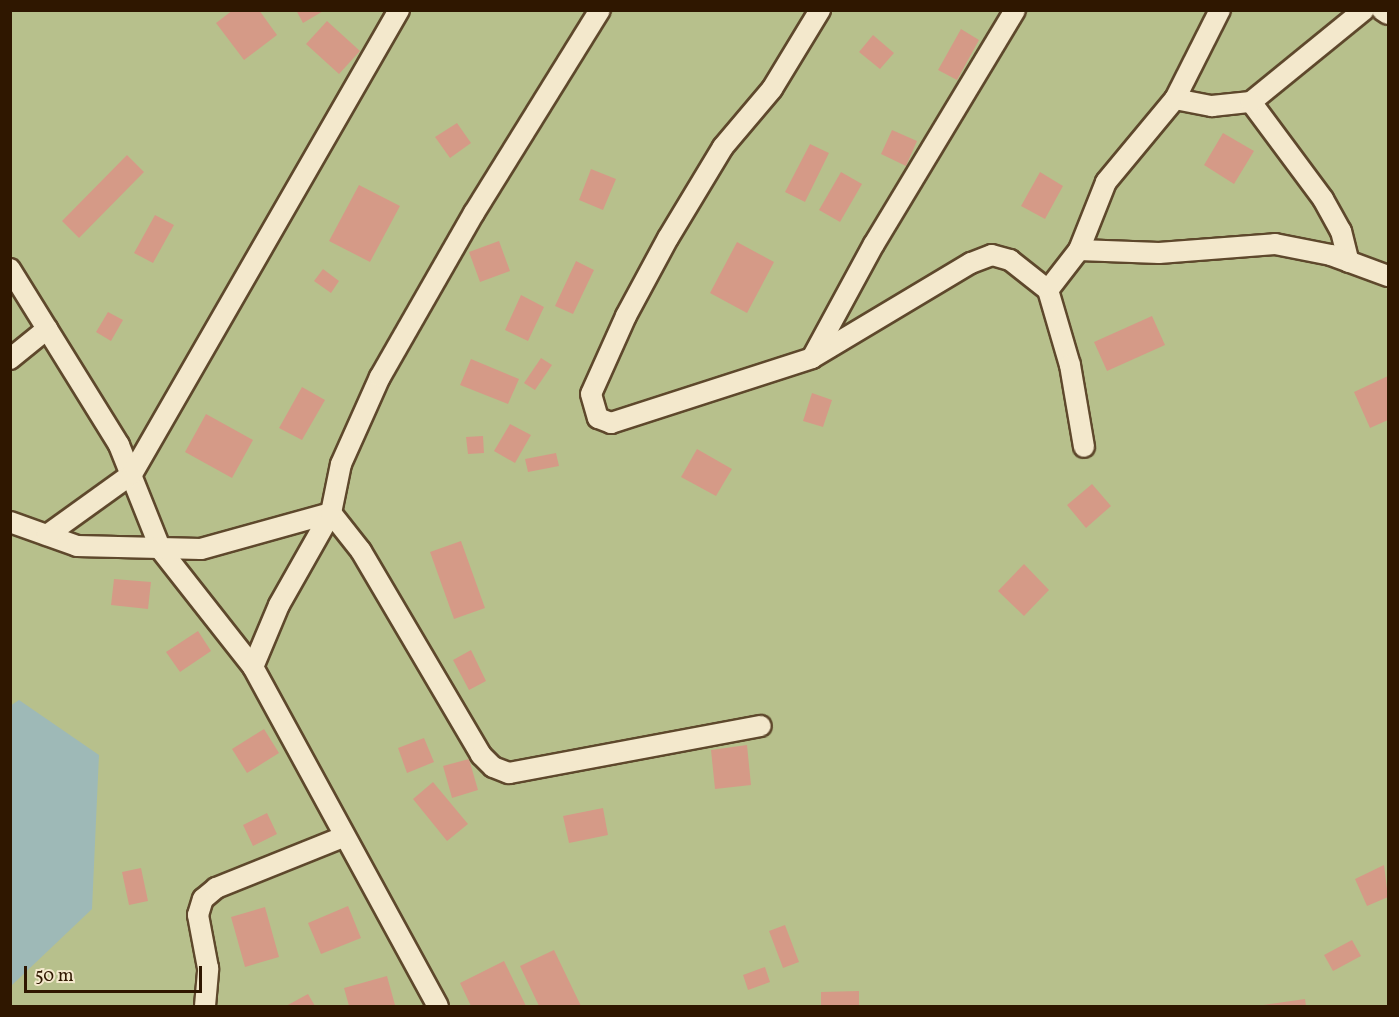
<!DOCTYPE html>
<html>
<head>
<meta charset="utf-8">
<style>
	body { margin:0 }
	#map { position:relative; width:1399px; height:1017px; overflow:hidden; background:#eddcb0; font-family:Vollkorn,serif }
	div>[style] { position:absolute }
	.green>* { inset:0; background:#b7c08c }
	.water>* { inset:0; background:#9eb9b7 }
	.building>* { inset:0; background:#d59a87 }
	.roads { filter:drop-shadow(2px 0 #5e482c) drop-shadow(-2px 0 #5e482c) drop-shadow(0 2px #5e482c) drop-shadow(0 -2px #5e482c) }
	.minor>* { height:20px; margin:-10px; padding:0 10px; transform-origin:10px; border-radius:10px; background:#f3e8cc }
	span { translate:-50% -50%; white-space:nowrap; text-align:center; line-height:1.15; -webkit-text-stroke:4.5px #f3e8cc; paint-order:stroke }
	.frame { position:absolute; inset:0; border:12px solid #2f1700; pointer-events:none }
	.scale { position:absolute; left:24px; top:966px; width:178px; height:27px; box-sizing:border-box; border:3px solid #2f1700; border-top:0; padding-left:8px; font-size:18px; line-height:21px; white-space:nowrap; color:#2f1700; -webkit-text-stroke:4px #f3e8cc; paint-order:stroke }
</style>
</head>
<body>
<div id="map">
	<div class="green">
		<i style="clip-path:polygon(11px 11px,1388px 11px,1388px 1006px,11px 1006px)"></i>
	</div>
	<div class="water">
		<i style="clip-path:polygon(19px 700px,99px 755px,92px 909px,11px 986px,10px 706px)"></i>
	</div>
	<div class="building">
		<i style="clip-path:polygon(233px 10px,259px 10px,277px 35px,244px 60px,216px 23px)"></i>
		<i style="clip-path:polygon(296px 10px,325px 10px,303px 23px)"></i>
		<i style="clip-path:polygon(327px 21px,360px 51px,339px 74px,306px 44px)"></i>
		<i style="clip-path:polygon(961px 29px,979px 40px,957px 80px,938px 70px)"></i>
		<i style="clip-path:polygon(873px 35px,894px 53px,880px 69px,859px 52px)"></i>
		<i style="clip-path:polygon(457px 123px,471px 143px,450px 158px,435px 137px)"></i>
		<i style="clip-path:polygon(892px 130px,917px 141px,906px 166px,881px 154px)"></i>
		<i style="clip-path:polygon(1223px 133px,1254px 151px,1234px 184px,1204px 165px)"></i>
		<i style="clip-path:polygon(810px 144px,829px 153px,805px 202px,785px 192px)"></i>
		<i style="clip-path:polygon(127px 155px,144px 172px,79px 238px,62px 221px)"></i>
		<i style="clip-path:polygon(591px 169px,616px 179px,603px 210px,579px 200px)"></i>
		<i style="clip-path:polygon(841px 172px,862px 184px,840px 222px,819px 210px)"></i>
		<i style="clip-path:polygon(1040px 172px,1063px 186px,1045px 219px,1021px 206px)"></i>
		<i style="clip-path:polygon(359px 185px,400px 206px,370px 262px,329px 241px)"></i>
		<i style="clip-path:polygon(155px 215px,174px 225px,153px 263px,134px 253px)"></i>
		<i style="clip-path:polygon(499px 241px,510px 271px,480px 282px,469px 252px)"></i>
		<i style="clip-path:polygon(737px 242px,774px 262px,747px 313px,710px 293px)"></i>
		<i style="clip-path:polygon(576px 261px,594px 270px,573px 314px,555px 306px)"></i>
		<i style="clip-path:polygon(323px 269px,339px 281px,331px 293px,314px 281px)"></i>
		<i style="clip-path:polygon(521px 295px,544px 307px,528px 341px,505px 330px)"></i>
		<i style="clip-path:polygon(108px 312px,123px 320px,111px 341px,96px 332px)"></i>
		<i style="clip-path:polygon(1152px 316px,1165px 345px,1107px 371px,1094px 342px)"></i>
		<i style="clip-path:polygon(541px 358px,552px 365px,535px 390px,524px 383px)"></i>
		<i style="clip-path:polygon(471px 359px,519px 379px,508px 404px,460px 385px)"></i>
		<i style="clip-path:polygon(1388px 376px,1388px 420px,1370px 428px,1354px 392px)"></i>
		<i style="clip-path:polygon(302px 387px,325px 400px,302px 440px,279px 428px)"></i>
		<i style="clip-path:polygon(812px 393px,832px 400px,823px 427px,803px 421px)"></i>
		<i style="clip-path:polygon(206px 414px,253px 440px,232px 478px,185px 452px)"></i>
		<i style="clip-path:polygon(510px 424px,531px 435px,515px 463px,494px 451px)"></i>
		<i style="clip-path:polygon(483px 436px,484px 453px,468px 454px,466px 437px)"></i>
		<i style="clip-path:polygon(697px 449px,732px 469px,716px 496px,681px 477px)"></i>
		<i style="clip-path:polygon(556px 453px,559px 466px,528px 472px,525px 459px)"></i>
		<i style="clip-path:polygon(1092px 484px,1111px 506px,1086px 528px,1067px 505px)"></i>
		<i style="clip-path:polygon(461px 541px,485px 608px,454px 619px,430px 552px)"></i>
		<i style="clip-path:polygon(1024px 564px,1049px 590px,1024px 616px,998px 591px)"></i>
		<i style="clip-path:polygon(114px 579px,151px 582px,148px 609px,111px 605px)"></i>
		<i style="clip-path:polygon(198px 631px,211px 651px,180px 672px,166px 652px)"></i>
		<i style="clip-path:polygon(471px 650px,486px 681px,469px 690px,453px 660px)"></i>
		<i style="clip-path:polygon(264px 729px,279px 753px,247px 773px,232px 749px)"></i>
		<i style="clip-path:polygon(424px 738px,434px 762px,407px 773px,398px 748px)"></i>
		<i style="clip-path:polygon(747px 745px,751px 785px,715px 789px,711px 750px)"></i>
		<i style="clip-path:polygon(469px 759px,478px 790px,452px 798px,443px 766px)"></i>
		<i style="clip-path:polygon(433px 782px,468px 824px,447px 841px,413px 799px)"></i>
		<i style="clip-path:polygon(603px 808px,608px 835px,569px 843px,563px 816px)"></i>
		<i style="clip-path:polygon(267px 813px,277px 834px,253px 846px,243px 825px)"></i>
		<i style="clip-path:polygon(1384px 865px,1388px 897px,1367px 906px,1355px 879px)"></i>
		<i style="clip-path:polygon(141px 868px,148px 901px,129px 905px,122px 872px)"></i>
		<i style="clip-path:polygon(348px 906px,361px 938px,321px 954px,308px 923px)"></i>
		<i style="clip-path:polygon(265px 907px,279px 957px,245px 967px,231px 917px)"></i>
		<i style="clip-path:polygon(785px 925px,799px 962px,783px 968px,769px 931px)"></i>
		<i style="clip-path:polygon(1352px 940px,1361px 956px,1333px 971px,1324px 955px)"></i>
		<i style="clip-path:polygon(554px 950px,581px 1006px,539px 1006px,520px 966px)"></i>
		<i style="clip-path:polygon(504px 961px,526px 1006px,471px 1006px,460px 983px)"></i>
		<i style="clip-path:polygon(765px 967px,770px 982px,748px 990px,743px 975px)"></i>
		<i style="clip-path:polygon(387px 976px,395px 1005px,349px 1006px,344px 988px)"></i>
		<i style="clip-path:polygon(859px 991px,859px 1006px,821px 1006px,821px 992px)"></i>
		<i style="clip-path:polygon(308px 994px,315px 1006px,286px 1006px)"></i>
		<i style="clip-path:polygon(1305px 999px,1306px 1006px,1263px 1006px,1263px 1005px)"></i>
	</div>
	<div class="roads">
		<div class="minor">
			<i style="left:820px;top:10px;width:92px;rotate:121.3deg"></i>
			<i style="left:772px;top:89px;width:76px;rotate:130.2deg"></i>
			<i style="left:723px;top:147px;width:106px;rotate:121.1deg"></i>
			<i style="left:668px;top:238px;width:89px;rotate:118.3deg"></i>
			<i style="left:626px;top:316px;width:85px;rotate:114.2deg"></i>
			<i style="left:591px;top:394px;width:25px;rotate:74deg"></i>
			<i style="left:598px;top:418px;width:14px;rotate:21deg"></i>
			<i style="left:611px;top:423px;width:211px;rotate:-17.9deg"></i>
			<i style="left:812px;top:358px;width:185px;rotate:-30.9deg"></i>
			<i style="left:971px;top:263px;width:22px;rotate:-21deg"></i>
			<i style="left:992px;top:255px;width:19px;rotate:16deg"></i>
			<i style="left:1010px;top:260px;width:48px;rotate:38.3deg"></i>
			<i style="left:1048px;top:290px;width:78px;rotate:73.7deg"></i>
			<i style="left:1070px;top:365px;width:83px;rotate:80.3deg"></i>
			<i style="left:1382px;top:10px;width:7px;rotate:34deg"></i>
			<i style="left:1175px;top:99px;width:100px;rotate:-63.2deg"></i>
			<i style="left:1251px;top:102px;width:121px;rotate:53.4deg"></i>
			<i style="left:1323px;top:199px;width:37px;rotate:61deg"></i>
			<i style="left:1341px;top:231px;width:32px;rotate:76deg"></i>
			<i style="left:1079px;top:250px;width:80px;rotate:2.1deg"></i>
			<i style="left:1159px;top:253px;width:116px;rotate:-4.4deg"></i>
			<i style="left:1275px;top:244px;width:57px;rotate:11.1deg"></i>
			<i style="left:1331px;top:255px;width:61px;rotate:20.2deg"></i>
			<i style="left:10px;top:269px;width:207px;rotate:58.2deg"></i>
			<i style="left:119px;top:445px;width:113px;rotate:68.2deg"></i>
			<i style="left:161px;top:550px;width:149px;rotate:51.8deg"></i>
			<i style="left:253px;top:667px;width:386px;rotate:61.4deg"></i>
			<i style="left:1048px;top:290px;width:51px;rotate:-52.2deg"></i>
			<i style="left:1079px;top:250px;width:73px;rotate:-68.3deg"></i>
			<i style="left:1106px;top:182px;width:108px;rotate:-50.3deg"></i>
			<i style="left:1175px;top:99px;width:38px;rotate:11deg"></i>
			<i style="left:1212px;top:106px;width:39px;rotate:-6deg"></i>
			<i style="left:1251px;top:102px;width:146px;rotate:-39.2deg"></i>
			<i style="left:812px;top:358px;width:130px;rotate:-61.5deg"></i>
			<i style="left:874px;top:244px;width:273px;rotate:-58.9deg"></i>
			<i style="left:10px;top:359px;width:48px;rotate:-39deg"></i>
			<i style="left:10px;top:522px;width:71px;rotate:19.7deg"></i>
			<i style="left:77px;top:546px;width:124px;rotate:1.4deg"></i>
			<i style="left:201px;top:549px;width:135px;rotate:-15.5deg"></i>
			<i style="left:331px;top:513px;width:48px;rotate:51.7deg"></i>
			<i style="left:361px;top:551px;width:237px;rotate:59.5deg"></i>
			<i style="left:481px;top:755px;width:17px;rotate:45deg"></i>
			<i style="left:493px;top:767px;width:17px;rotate:21deg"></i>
			<i style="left:509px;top:773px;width:256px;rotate:-10.6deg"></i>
			<i style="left:47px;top:535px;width:105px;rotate:-35.7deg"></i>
			<i style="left:132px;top:474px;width:535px;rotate:-60.08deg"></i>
			<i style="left:253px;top:667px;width:67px;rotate:-67.2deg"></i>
			<i style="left:279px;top:605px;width:106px;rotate:-60.5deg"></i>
			<i style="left:331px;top:513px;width:50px;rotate:-78.5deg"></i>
			<i style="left:341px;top:464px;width:95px;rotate:-65.9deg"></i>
			<i style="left:380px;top:377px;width:189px;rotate:-60.2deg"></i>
			<i style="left:474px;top:213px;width:239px;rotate:-58.2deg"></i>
			<i style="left:205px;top:1006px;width:38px;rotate:-85deg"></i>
			<i style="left:208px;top:968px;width:54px;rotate:-100.7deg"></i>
			<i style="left:198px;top:915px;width:17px;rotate:-73deg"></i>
			<i style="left:203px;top:899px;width:17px;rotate:-40deg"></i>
			<i style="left:216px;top:888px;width:137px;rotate:-21.9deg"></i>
		</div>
	</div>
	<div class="frame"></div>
	<div class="scale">50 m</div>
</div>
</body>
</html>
